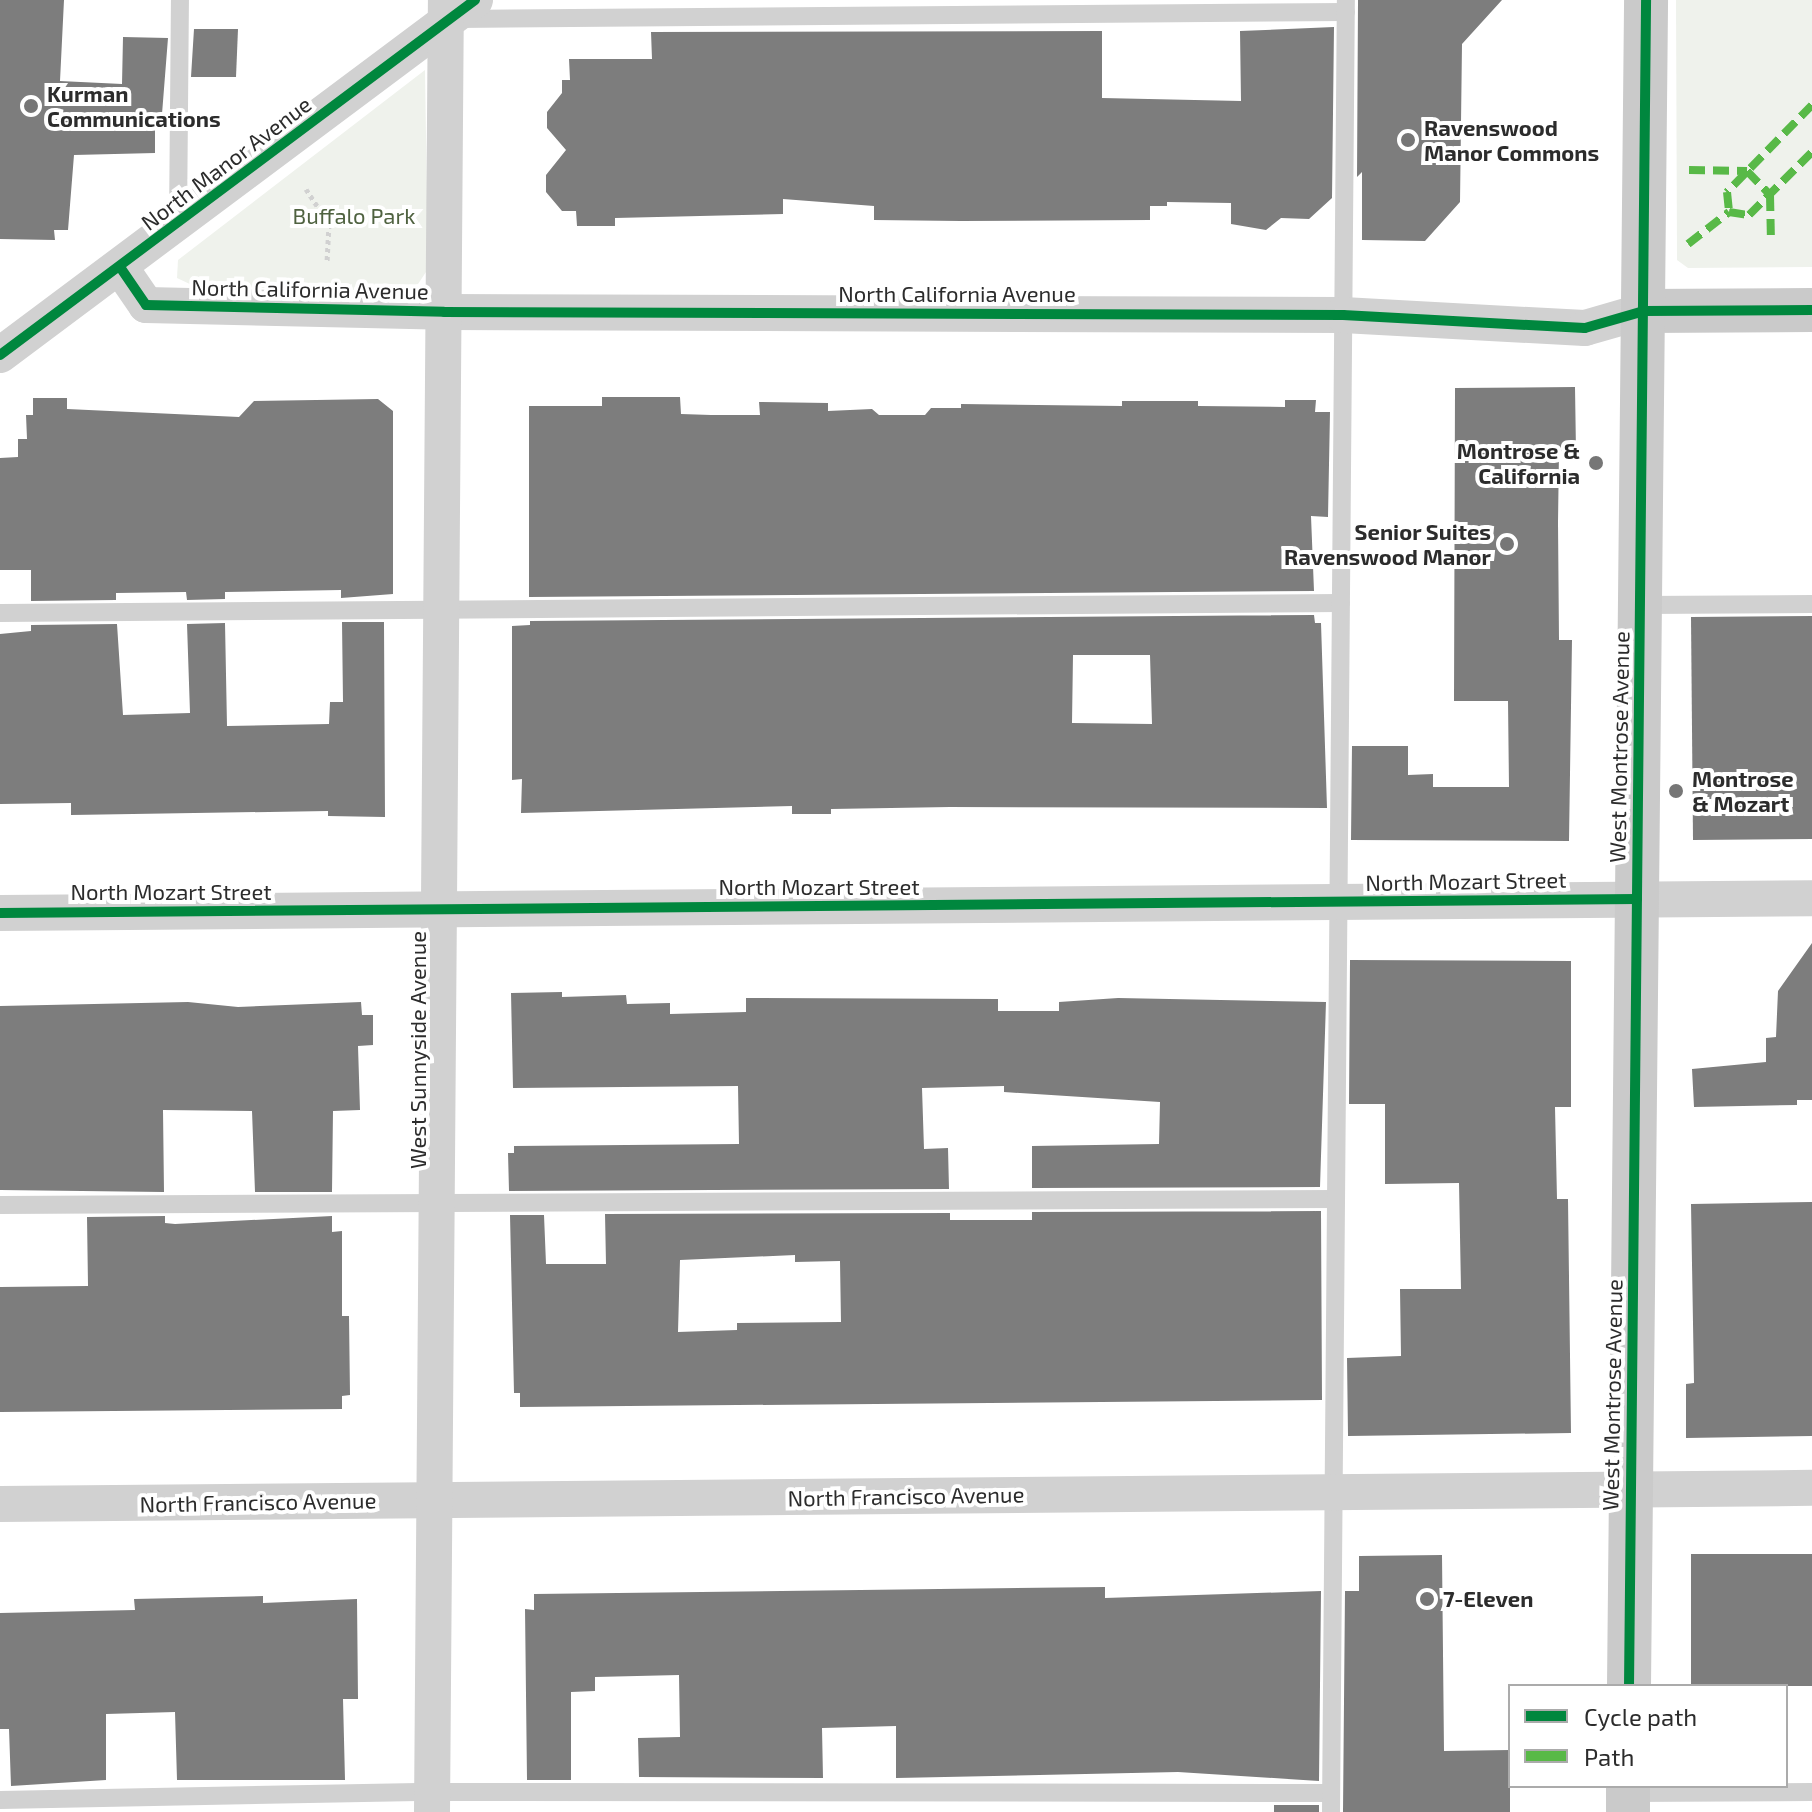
<!DOCTYPE html>
<html>
<head>
<meta charset="utf-8">
<style>
	body { margin:0 }
	#map { position:relative; width:1812px; height:1812px; overflow:hidden; background:#fff; font-family:"Exo 2",sans-serif }
	div>[style] { position:absolute }
	.green>* { inset:0; background:#eff2ec }
	.building>* { inset:0; background:#7d7d7d }
	.path>* { height:5px; margin-top:-2.5px; transform-origin:0; background:repeating-linear-gradient(90deg,#d1d1d1 0 4px,transparent 0 8px) }
	.lane>* { height:18px; margin:-9px; padding:0 9px; transform-origin:9px; border-radius:9px; background:#d1d1d1 }
	.street>* { height:36px; margin:-18px; padding:0 18px; transform-origin:18px; border-radius:18px; background:#d1d1d1 }
	.secondary>* { height:44px; margin:-22px; padding:0 22px; transform-origin:22px; border-radius:22px; background:#cacaca }
	.quiet>* { height:8px; margin-top:-4px; transform-origin:0; background:repeating-linear-gradient(90deg,#58b947 0 16px,transparent 0 24px) }
	.cycleway>* { height:10px; margin:-5px; padding:0 5px; transform-origin:5px; border-radius:5px; background:#00873e }
	.dots>* { width:22px; height:22px; translate:-50% -50%; box-sizing:border-box; border:4px solid #fff; border-radius:50% }
	span { translate:-50% -50%; white-space:nowrap; text-align:center; line-height:1.15; -webkit-text-stroke:8px #fff; paint-order:stroke }
	.poi-label { font-size:22px; color:#2c2c2c; font-weight:700 }
	.left { translate:0 -50%; text-align:left }
	.right { translate:-100% -50%; text-align:right }
	.street-label { font-size:22px; color:#2c2c2c }
	.park-label { font-size:22px; color:#4f6240 }
	.legend { position:absolute; left:1508px; top:1684px; width:280px; height:104px; box-sizing:border-box; background:#fff; border:2px solid #ababab; margin:0; padding:10px 14px; list-style:none; font-size:24px; color:#2c2c2c }
	.legend li { display:flex; align-items:center; gap:16px; height:40px }
	.legend b { width:40px; border:2px solid #ababab }
</style>
</head>
<body>
<div id="map">
	<div class="green">
		<i style="clip-path:polygon(1676px 0,1812px 0,1812px 267px,1688px 268px,1677px 260px)"></i>
		<i style="clip-path:polygon(425px 70px,428px 269px,418px 284px,397px 291px,194px 286px,177px 278px,178px 260px)"></i>
	</div>
	<div class="building">
		<i style="clip-path:polygon(0 0,64px 0,60px 81px,122px 84px,123px 37px,168px 38px,162px 114px,155px 114px,155px 153px,74px 155px,68px 230px,54px 230px,55px 240px,0 239px)"></i>
		<i style="clip-path:polygon(1358px 0,1502px 0,1462px 44px,1460px 202px,1425px 241px,1362px 240px,1362px 172px,1357px 177px)"></i>
		<i style="clip-path:polygon(1334px 27px,1332px 198px,1309px 219px,1281px 218px,1266px 230px,1231px 224px,1231px 203px,1167px 202px,1167px 206px,1150px 206px,1150px 220px,961px 221px,874px 220px,874px 206px,783px 199px,783px 214px,615px 218px,615px 226px,577px 226px,576px 211px,562px 211px,546px 192px,546px 175px,566px 150px,547px 128px,547px 112px,562px 93px,562px 80px,570px 80px,569px 59px,652px 59px,651px 32px,1102px 31px,1102px 98px,1241px 101px,1240px 31px)"></i>
		<i style="clip-path:polygon(194px 29px,238px 29px,236px 77px,191px 77px)"></i>
		<i style="clip-path:polygon(1575px 387px,1576px 452px,1559px 452px,1558px 523px,1559px 640px,1572px 640px,1569px 841px,1351px 840px,1352px 746px,1408px 746px,1408px 775px,1433px 774px,1433px 787px,1509px 787px,1508px 701px,1454px 701px,1455px 388px)"></i>
		<i style="clip-path:polygon(602px 397px,680px 397px,681px 414px,711px 415px,760px 415px,759px 402px,828px 403px,828px 411px,872px 409px,879px 415px,925px 415px,931px 408px,961px 408px,961px 404px,1122px 406px,1122px 401px,1198px 401px,1198px 406px,1285px 407px,1285px 400px,1316px 400px,1315px 412px,1330px 412px,1328px 517px,1311px 516px,1314px 591px,529px 597px,529px 406px,602px 406px)"></i>
		<i style="clip-path:polygon(33px 398px,67px 398px,67px 409px,239px 417px,254px 401px,378px 399px,393px 411px,393px 594px,341px 598px,341px 590px,225px 592px,225px 599px,187px 600px,186px 592px,116px 593px,116px 600px,31px 601px,31px 570px,0 570px,0 458px,18px 457px,18px 439px,27px 439px,26px 415px,33px 415px)"></i>
		<i style="clip-path:polygon(evenodd,1314px 615px,1315px 623px,1321px 623px,1327px 808px,950px 807px,831px 809px,831px 814px,792px 814px,792px 806px,521px 813px,522px 779px,512px 780px,512px 626px,530px 625px,530px 621px,1314px 615px,1073px 655px,1150px 655px,1152px 724px,1072px 723px,1073px 655px)"></i>
		<i style="clip-path:polygon(1812px 616px,1812px 839px,1693px 840px,1691px 617px)"></i>
		<i style="clip-path:polygon(342px 622px,384px 622px,385px 817px,328px 816px,328px 811px,71px 815px,71px 803px,0 804px,0 634px,31px 631px,31px 625px,117px 624px,123px 715px,190px 713px,187px 624px,225px 623px,227px 726px,329px 724px,330px 702px,343px 702px)"></i>
		<i style="clip-path:polygon(1812px 943px,1812px 1100px,1797px 1100px,1797px 1105px,1694px 1107px,1692px 1069px,1766px 1062px,1766px 1038px,1776px 1037px,1778px 991px)"></i>
		<i style="clip-path:polygon(1350px 960px,1571px 961px,1571px 1107px,1555px 1107px,1557px 1199px,1568px 1199px,1571px 1433px,1348px 1436px,1347px 1358px,1401px 1356px,1400px 1289px,1461px 1289px,1459px 1183px,1385px 1184px,1385px 1104px,1349px 1104px)"></i>
		<i style="clip-path:polygon(562px 992px,562px 997px,626px 995px,627px 1004px,670px 1003px,670px 1014px,746px 1012px,746px 998px,998px 999px,998px 1011px,1059px 1011px,1059px 1002px,1118px 998px,1326px 1002px,1320px 1187px,1032px 1188px,1032px 1146px,1159px 1144px,1160px 1102px,1004px 1092px,1004px 1086px,922px 1088px,924px 1149px,948px 1148px,949px 1189px,509px 1191px,508px 1153px,514px 1153px,514px 1146px,739px 1144px,738px 1086px,513px 1088px,511px 993px)"></i>
		<i style="clip-path:polygon(188px 1002px,238px 1007px,361px 1002px,362px 1015px,373px 1015px,373px 1045px,358px 1046px,360px 1110px,333px 1111px,332px 1192px,255px 1192px,252px 1111px,163px 1110px,164px 1192px,0 1190px,0 1006px)"></i>
		<i style="clip-path:polygon(1812px 1202px,1812px 1436px,1686px 1438px,1686px 1384px,1694px 1383px,1691px 1204px)"></i>
		<i style="clip-path:polygon(evenodd,1321px 1211px,1322px 1400px,520px 1407px,520px 1393px,514px 1393px,510px 1215px,544px 1215px,546px 1264px,606px 1264px,605px 1214px,950px 1213px,950px 1220px,1032px 1220px,1032px 1212px,1321px 1211px,795px 1255px,795px 1262px,840px 1261px,841px 1322px,737px 1323px,737px 1330px,678px 1332px,680px 1260px,795px 1255px)"></i>
		<i style="clip-path:polygon(165px 1216px,165px 1223px,175px 1224px,332px 1216px,332px 1232px,342px 1231px,342px 1316px,349px 1316px,350px 1395px,342px 1396px,342px 1409px,0 1412px,0 1287px,88px 1286px,87px 1217px)"></i>
		<i style="clip-path:polygon(1691px 1554px,1812px 1554px,1812px 1686px,1691px 1686px)"></i>
		<i style="clip-path:polygon(1442px 1555px,1444px 1751px,1510px 1750px,1510px 1812px,1343px 1812px,1345px 1591px,1359px 1591px,1359px 1556px)"></i>
		<i style="clip-path:polygon(1105px 1587px,1105px 1598px,1321px 1591px,1319px 1781px,1178px 1772px,896px 1778px,896px 1726px,822px 1728px,823px 1778px,639px 1777px,638px 1738px,680px 1737px,679px 1675px,595px 1677px,595px 1691px,571px 1692px,571px 1780px,527px 1780px,525px 1609px,534px 1610px,534px 1594px)"></i>
		<i style="clip-path:polygon(263px 1596px,263px 1603px,357px 1599px,358px 1699px,343px 1699px,345px 1780px,177px 1780px,175px 1712px,106px 1714px,106px 1780px,11px 1786px,9px 1729px,0 1729px,0 1613px,135px 1610px,134px 1599px)"></i>
		<i style="clip-path:polygon(1274px 1805px,1319px 1805px,1319px 1812px,1274px 1812px)"></i>
	</div>
	<div class="path">
		<i style="left:306px;top:189px;width:42px;rotate:56.7deg"></i>
		<i style="left:329px;top:224px;width:37px;rotate:93deg"></i>
	</div>
	<div class="lane">
		<i style="left:457px;top:19px;width:889px;rotate:-0.45deg"></i>
		<i style="left:178px;top:223px;width:223px;rotate:-89.5deg"></i>
		<i style="left:1641px;top:605px;width:171px;rotate:-0.3deg"></i>
		<i style="left:0;top:613px;width:1341px;rotate:-0.43deg"></i>
		<i style="left:0;top:1205px;width:1336px;rotate:-0.26deg"></i>
		<i style="left:1628px;top:1793px;width:184px;rotate:-0.3deg"></i>
		<i style="left:0;top:1800px;width:432px;rotate:-1.1deg"></i>
		<i style="left:432px;top:1792px;width:899px;rotate:0.06deg"></i>
		<i style="left:1331px;top:1812px;width:1812px;rotate:-89.53deg"></i>
	</div>
	<div class="street">
		<i style="left:120px;top:267px;width:46px;rotate:55.6deg"></i>
		<i style="left:146px;top:305px;width:298px;rotate:1.3deg"></i>
		<i style="left:444px;top:312px;width:899px;rotate:0.19deg"></i>
		<i style="left:1343px;top:315px;width:242px;rotate:3.1deg"></i>
		<i style="left:1585px;top:328px;width:61px;rotate:-16.1deg"></i>
		<i style="left:0;top:355px;width:593px;rotate:-36.77deg"></i>
		<i style="left:0;top:913px;width:1812px;rotate:-0.47deg"></i>
		<i style="left:0;top:1504px;width:1812px;rotate:-0.51deg"></i>
		<i style="left:432px;top:1812px;width:1812px;rotate:-89.56deg"></i>
	</div>
	<div class="secondary">
		<i style="left:1644px;top:311px;width:168px;rotate:-0.3deg"></i>
		<i style="left:1629px;top:1686px;width:1686px;rotate:-89.42deg"></i>
		<i style="left:1628px;top:1812px;width:26px;rotate:-90deg"></i>
	</div>
	<div class="quiet">
		<i style="left:1812px;top:105px;width:122px;rotate:134.3deg"></i>
		<i style="left:1727px;top:192px;width:20px;rotate:84deg"></i>
		<i style="left:1729px;top:212px;width:20px;rotate:9deg"></i>
		<i style="left:1749px;top:215px;width:89px;rotate:-45deg"></i>
		<i style="left:1689px;top:170px;width:58px;rotate:1deg"></i>
		<i style="left:1747px;top:171px;width:33px;rotate:46deg"></i>
		<i style="left:1770px;top:195px;width:47px;rotate:88.8deg"></i>
		<i style="left:1688px;top:244px;width:52px;rotate:-38deg"></i>
	</div>
	<div class="cycleway">
		<i style="left:120px;top:267px;width:46px;rotate:55.6deg"></i>
		<i style="left:146px;top:305px;width:298px;rotate:1.3deg"></i>
		<i style="left:444px;top:312px;width:899px;rotate:0.19deg"></i>
		<i style="left:1343px;top:315px;width:242px;rotate:3.1deg"></i>
		<i style="left:1585px;top:328px;width:61px;rotate:-16.1deg"></i>
		<i style="left:1644px;top:311px;width:168px;rotate:-0.3deg"></i>
		<i style="left:0;top:355px;width:593px;rotate:-36.77deg"></i>
		<i style="left:0;top:913px;width:1637px;rotate:-0.49deg"></i>
		<i style="left:1629px;top:1686px;width:1686px;rotate:-89.42deg"></i>
	</div>
	<div class="dots">
		<i style="left:31px;top:106px;background:#767676"></i>
		<i style="left:1408px;top:140px;background:#767676"></i>
		<i style="left:1596px;top:463px;background:#767676"></i>
		<i style="left:1507px;top:544px;background:#767676"></i>
		<i style="left:1676px;top:791px;background:#767676"></i>
		<i style="left:1427px;top:1599px;background:#767676"></i>
	</div>
	<div class="poi-label">
		<span class="left" style="left:47px;top:106px">Kurman<br>Communications</span>
		<span class="left" style="left:1424px;top:140px">Ravenswood<br>Manor Commons</span>
		<span class="right" style="left:1580px;top:463px">Montrose &amp;<br>California</span>
		<span class="right" style="left:1491px;top:544px">Senior Suites<br>Ravenswood Manor</span>
		<span class="left" style="left:1692px;top:791px">Montrose<br>&amp; Mozart</span>
		<span class="left" style="left:1443px;top:1599px">7-Eleven</span>
	</div>
	<div class="street-label">
		<span style="left:226px;top:163px;rotate:-37deg">North Manor Avenue</span>
		<span style="left:310px;top:289px;rotate:1deg">North California Avenue</span>
		<span style="left:957px;top:294px">North California Avenue</span>
		<span style="left:1619px;top:747px;rotate:-89deg">West Montrose Avenue</span>
		<span style="left:1466px;top:881px;rotate:-1deg">North Mozart Street</span>
		<span style="left:819px;top:887px">North Mozart Street</span>
		<span style="left:171px;top:892px">North Mozart Street</span>
		<span style="left:418px;top:1050px;rotate:-90deg">West Sunnyside Avenue</span>
		<span style="left:1612px;top:1395px;rotate:-89deg">West Montrose Avenue</span>
		<span style="left:906px;top:1496px;rotate:-1deg">North Francisco Avenue</span>
		<span style="left:258px;top:1502px;rotate:-1deg">North Francisco Avenue</span>
	</div>
	<div class="park-label">
		<span style="left:354px;top:216px">Buffalo Park</span>
	</div>
	<ul class="legend">
	<li><b style="height:10px;background:#00873e"></b>Cycle path</li>
	<li><b style="height:10px;background:#58b947"></b>Path</li>
	</ul>
</div>
</body>
</html>
